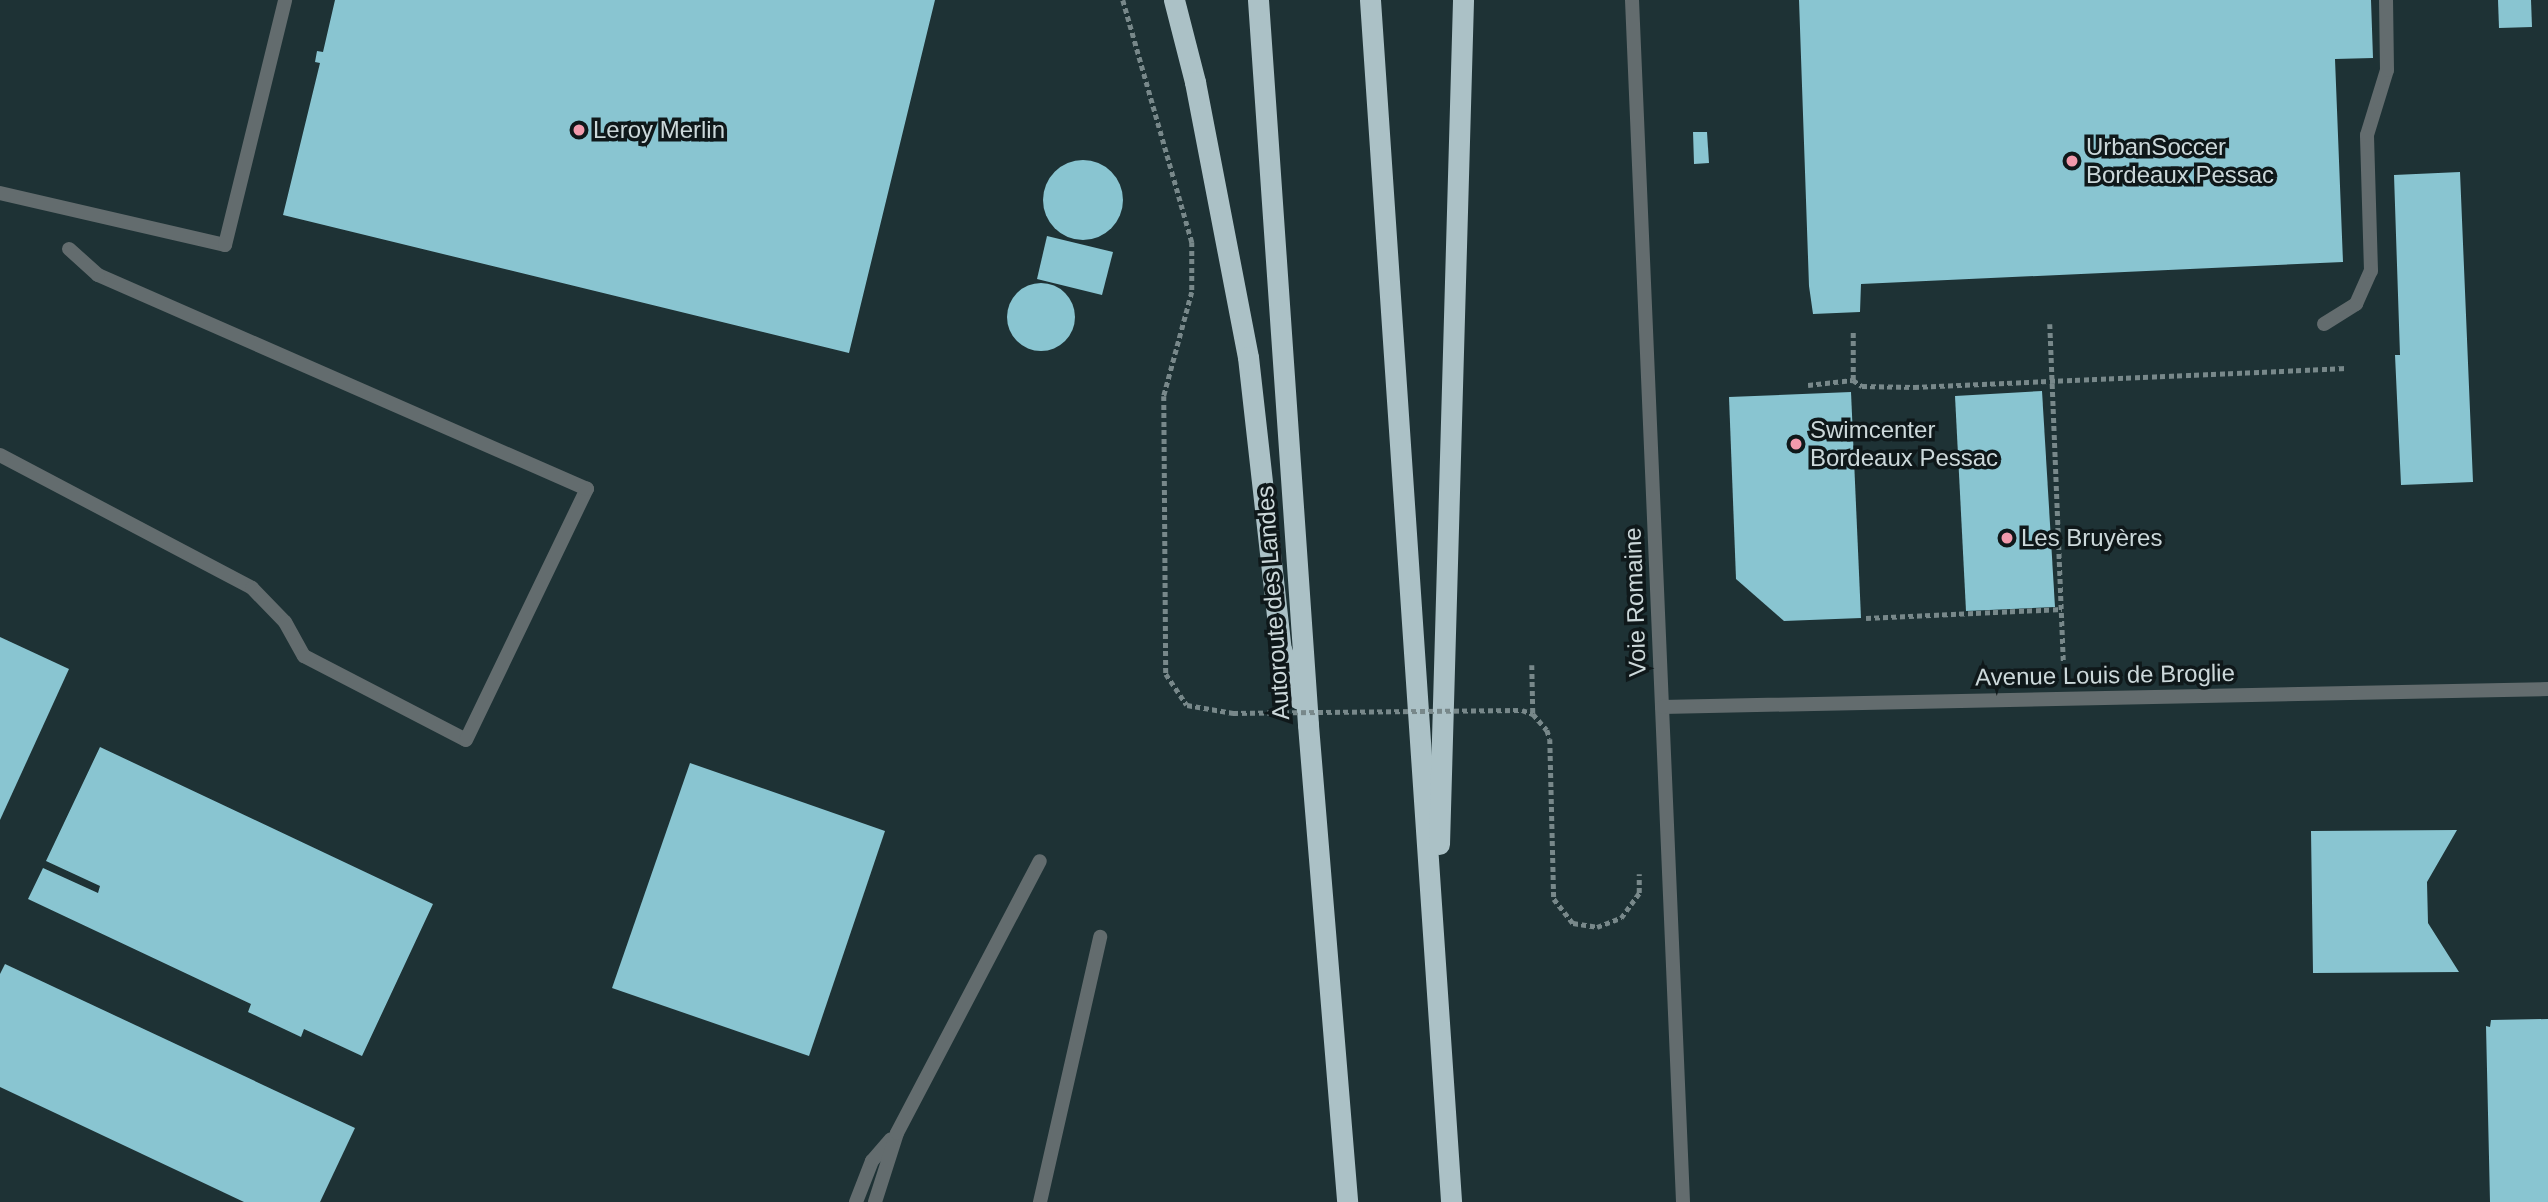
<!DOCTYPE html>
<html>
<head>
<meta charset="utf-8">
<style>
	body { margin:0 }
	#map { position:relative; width:2548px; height:1202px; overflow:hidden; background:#1e3235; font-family:Arial,sans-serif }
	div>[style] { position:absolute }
	.building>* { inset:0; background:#89c5d1 }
	.round { border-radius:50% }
	.path>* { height:4.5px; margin-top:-2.25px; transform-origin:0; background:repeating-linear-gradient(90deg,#78888a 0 5px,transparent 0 8.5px) }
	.service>* { height:14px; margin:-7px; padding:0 7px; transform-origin:7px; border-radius:7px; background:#636c6e }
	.minor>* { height:14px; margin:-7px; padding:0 7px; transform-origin:7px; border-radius:7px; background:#636c6e }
	.motorway>* { height:21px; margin:-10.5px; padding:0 10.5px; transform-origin:10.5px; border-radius:10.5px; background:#abc1c6 }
	.path-bridge>* { height:4.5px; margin-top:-2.25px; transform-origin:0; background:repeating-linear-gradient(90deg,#78888a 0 5px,transparent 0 8.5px) }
	.dots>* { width:19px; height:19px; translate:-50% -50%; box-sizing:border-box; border:4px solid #0f181a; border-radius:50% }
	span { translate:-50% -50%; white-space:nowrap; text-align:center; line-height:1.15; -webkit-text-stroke:7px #0f181a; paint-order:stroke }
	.poi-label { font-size:24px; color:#ccd8da }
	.left { translate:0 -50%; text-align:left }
	.street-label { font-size:24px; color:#ccd8da }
</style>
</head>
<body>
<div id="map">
	<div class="building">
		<i style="clip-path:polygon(335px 0,935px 0,849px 353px,283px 215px,320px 63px,315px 62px,317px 51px,323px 52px)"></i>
		<i style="clip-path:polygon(1799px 0,2371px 0,2373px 58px,2335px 59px,2343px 262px,1861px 284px,1860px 312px,1813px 314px,1809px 286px)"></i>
		<i style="clip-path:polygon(2498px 0,2531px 0,2532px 27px,2499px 28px)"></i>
		<i style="clip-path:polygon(1693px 132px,1707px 132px,1709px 163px,1694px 164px)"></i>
		<i class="round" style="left:1043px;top:160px;width:80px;height:80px"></i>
		<i style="clip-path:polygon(2460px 172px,2473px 482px,2401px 485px,2395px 355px,2400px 355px,2394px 175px)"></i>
		<i style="clip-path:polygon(1047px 236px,1113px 252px,1102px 295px,1037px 279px)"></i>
		<i class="round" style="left:1007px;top:283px;width:68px;height:68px"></i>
		<i style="clip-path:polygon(2042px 391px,2055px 607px,1966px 611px,1955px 396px)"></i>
		<i style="clip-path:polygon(1851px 392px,1861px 618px,1784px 621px,1736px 579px,1729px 397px)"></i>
		<i style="clip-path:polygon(0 637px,69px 669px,0 820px)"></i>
		<i style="clip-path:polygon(100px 747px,433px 904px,362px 1056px,304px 1029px,301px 1037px,248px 1012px,251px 1004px,28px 899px,43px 868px,98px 893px,100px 886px,46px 861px)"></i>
		<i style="clip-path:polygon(690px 763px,885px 831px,809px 1056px,612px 988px)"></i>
		<i style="clip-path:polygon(2457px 830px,2427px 882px,2428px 923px,2459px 972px,2313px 973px,2311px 831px)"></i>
		<i style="clip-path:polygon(5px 964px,355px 1128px,320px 1202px,244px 1202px,0 1087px,0 974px)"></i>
		<i style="clip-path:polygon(2548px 1019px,2548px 1202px,2490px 1202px,2486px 1026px,2490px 1027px,2491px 1020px)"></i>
	</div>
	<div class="path">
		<i style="left:1123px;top:0;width:252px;rotate:74.1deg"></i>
		<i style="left:1192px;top:242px;width:50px;rotate:90deg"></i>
		<i style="left:1192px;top:292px;width:108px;rotate:105.1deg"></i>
		<i style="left:1164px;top:396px;width:278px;rotate:89.6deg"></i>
		<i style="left:1166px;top:674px;width:37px;rotate:56deg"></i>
		<i style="left:1187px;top:705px;width:47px;rotate:9.9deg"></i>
		<i style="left:2050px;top:324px;width:345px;rotate:87.7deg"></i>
		<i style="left:1853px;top:380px;width:11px;rotate:34deg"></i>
		<i style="left:1862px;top:386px;width:52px;rotate:1.1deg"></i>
		<i style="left:1914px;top:387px;width:433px;rotate:-2.5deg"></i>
		<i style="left:1808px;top:385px;width:45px;rotate:-6.3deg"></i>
		<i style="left:1853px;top:380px;width:49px;rotate:-90deg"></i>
		<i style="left:1866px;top:618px;width:196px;rotate:-2.6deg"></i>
		<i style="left:1532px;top:665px;width:49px;rotate:88.8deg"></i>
		<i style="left:1522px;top:710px;width:12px;rotate:20deg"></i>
		<i style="left:1533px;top:714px;width:21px;rotate:49deg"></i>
		<i style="left:1547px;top:730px;width:9px;rotate:72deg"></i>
		<i style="left:1550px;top:739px;width:160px;rotate:88.6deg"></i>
		<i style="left:1554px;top:899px;width:31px;rotate:52deg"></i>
		<i style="left:1573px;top:923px;width:24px;rotate:9deg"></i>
		<i style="left:1597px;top:927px;width:26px;rotate:-21deg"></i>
		<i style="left:1621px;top:918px;width:31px;rotate:-54deg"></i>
		<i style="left:1639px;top:893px;width:19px;rotate:-90deg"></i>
	</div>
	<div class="service">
		<i style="left:0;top:193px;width:231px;rotate:13deg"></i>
		<i style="left:225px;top:245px;width:252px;rotate:-76.2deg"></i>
		<i style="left:2324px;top:324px;width:38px;rotate:-32deg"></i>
		<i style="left:2356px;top:304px;width:36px;rotate:-66deg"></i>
		<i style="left:2371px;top:271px;width:136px;rotate:-91.7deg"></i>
		<i style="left:2367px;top:135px;width:68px;rotate:-72.9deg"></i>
		<i style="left:2387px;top:70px;width:70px;rotate:-90.8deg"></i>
		<i style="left:0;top:455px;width:285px;rotate:27.8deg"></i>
		<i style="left:252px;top:588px;width:47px;rotate:45.9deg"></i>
		<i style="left:285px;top:622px;width:39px;rotate:61deg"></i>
		<i style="left:304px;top:656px;width:182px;rotate:27.4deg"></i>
		<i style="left:466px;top:740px;width:279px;rotate:-64.3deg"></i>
		<i style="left:587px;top:489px;width:534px;rotate:-156.36deg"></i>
		<i style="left:98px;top:275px;width:39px;rotate:-138deg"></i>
		<i style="left:856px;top:1202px;width:44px;rotate:-68.7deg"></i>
		<i style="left:872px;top:1161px;width:29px;rotate:-49deg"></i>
		<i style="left:875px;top:1202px;width:72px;rotate:-72.3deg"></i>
		<i style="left:897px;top:1133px;width:307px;rotate:-62.3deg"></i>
		<i style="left:1040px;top:1202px;width:272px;rotate:-77.2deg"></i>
	</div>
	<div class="minor">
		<i style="left:1632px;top:0;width:1203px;rotate:87.57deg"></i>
		<i style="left:1662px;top:707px;width:886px;rotate:-1.16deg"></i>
	</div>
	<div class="motorway">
		<i style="left:1174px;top:0;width:85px;rotate:75.6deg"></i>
		<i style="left:1195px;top:82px;width:280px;rotate:79.1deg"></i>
		<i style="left:1248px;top:357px;width:294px;rotate:83.6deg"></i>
		<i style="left:1281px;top:649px;width:53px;rotate:70.2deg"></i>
		<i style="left:1258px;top:0;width:727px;rotate:86.05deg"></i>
		<i style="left:1308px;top:725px;width:479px;rotate:85.3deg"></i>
		<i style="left:1370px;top:0;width:1205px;rotate:86.14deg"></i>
		<i style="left:1439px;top:844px;width:844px;rotate:-88.37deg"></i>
	</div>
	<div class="path-bridge">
		<i style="left:1233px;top:713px;width:289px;rotate:-0.6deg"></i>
	</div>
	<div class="dots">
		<i style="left:579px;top:130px;background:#f29aac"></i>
		<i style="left:2072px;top:161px;background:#f29aac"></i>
		<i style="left:1796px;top:444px;background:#f29aac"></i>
		<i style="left:2007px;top:538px;background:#f29aac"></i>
	</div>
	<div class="poi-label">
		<span class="left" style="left:593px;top:130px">Leroy Merlin</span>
		<span class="left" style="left:2086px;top:161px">UrbanSoccer<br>Bordeaux Pessac</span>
		<span class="left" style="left:1810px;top:444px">Swimcenter<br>Bordeaux Pessac</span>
		<span class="left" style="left:2021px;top:538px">Les Bruyères</span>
	</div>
	<div class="street-label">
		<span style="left:1635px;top:602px;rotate:-92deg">Voie Romaine</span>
		<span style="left:1273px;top:603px;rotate:-94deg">Autoroute des Landes</span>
		<span style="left:2105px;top:675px;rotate:-1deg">Avenue Louis de Broglie</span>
	</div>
</div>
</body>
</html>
